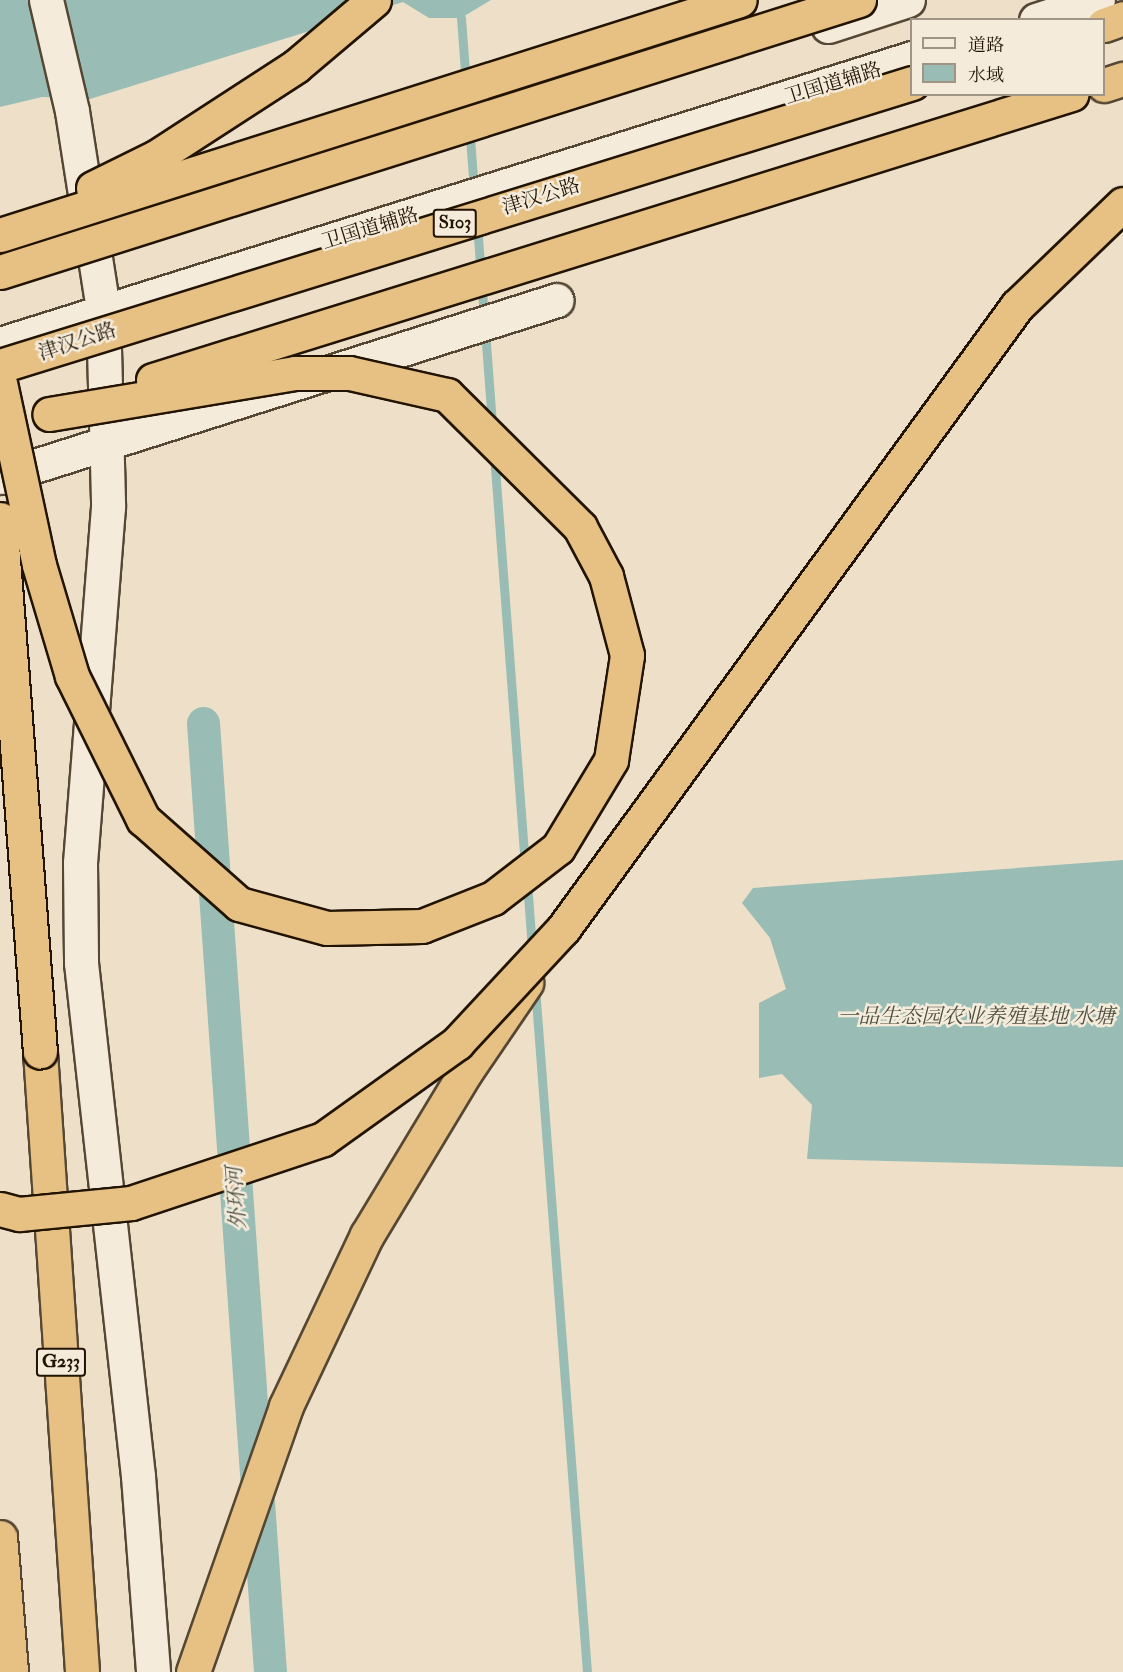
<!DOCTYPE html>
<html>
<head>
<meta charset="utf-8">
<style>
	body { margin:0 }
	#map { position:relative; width:1123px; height:1672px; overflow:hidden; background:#eee0c8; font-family:"IM FELL Double Pica","Noto Serif SC",serif }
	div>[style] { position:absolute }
	.water>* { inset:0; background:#99bdb5 }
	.stream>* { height:9px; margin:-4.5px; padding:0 4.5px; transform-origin:4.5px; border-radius:4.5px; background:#99bdb5 }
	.canal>* { height:33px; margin:-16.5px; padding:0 16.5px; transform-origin:16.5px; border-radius:16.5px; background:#99bdb5 }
	.roads { filter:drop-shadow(2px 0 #554734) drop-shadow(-2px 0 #554734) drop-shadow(0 2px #554734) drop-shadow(0 -2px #554734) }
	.minor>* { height:33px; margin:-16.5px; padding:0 16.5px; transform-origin:16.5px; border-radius:16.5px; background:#f4ebdb }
	.secondary>* { height:33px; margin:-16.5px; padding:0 16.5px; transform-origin:16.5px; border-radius:16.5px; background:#f4ebdb }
	.trunk>* { height:33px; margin:-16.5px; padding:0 16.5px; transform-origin:16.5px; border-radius:16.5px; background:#e7c084 }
	.bridges { filter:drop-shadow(2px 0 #221402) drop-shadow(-2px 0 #221402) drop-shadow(0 2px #221402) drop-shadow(0 -2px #221402) }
	.trunk-bridge>* { height:33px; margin:-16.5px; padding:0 16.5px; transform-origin:16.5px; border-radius:16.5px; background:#e7c084 }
	span { translate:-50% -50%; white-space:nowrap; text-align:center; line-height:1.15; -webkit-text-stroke:5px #f4ebdb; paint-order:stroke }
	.shield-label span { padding:2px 4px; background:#f4ebdb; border:2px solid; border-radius:4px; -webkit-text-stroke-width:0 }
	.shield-label { font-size:18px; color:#221402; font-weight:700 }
	.street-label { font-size:20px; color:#221402 }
	.water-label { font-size:21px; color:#4c4f41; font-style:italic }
	.legend { position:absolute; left:910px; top:18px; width:195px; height:78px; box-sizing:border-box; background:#f4ebdb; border:2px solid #a09584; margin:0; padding:8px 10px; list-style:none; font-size:18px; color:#221402 }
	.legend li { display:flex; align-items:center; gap:12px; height:30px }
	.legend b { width:30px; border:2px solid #a09584 }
</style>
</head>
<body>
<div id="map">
	<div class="water">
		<i style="clip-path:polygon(0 0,491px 0,461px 18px,429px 18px,403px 2px,90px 99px,42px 97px,0 107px)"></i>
		<i style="clip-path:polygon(1123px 860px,1123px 1167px,807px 1159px,812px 1105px,782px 1074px,759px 1078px,759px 1003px,786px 989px,770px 938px,742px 903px,753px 888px)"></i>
	</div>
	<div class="stream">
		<i style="left:461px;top:18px;width:171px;rotate:85.7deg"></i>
		<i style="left:477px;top:224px;width:202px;rotate:85.7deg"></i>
		<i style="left:494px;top:454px;width:412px;rotate:85.7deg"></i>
		<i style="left:527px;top:882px;width:67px;rotate:85.7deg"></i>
		<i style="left:535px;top:987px;width:687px;rotate:85.66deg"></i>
	</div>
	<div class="canal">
		<i style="left:203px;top:723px;width:951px;rotate:85.96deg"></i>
	</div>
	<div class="roads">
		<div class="minor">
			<i style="left:0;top:477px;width:584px;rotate:-17.63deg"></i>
		</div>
		<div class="secondary">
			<i style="left:46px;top:0;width:114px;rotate:76.8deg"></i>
			<i style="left:72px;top:111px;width:201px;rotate:81.1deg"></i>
			<i style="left:103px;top:310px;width:197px;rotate:88.5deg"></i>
			<i style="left:108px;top:507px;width:357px;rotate:94.5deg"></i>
			<i style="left:80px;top:863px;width:100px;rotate:89.4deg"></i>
			<i style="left:81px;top:963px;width:516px;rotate:83.66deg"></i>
			<i style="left:138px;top:1476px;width:197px;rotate:85.6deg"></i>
			<i style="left:1036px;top:20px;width:65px;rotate:-17.9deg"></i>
			<i style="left:828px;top:26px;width:84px;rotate:-18deg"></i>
			<i style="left:0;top:344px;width:956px;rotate:-17.41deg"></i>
		</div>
		<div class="trunk">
			<i style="left:1104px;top:25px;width:20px;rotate:-20deg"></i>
			<i style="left:1104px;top:85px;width:20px;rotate:-18deg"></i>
			<i style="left:40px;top:1052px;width:621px;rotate:86.12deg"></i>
			<i style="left:0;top:1537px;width:135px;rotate:85.3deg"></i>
			<i style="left:193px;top:1672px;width:282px;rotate:-70.7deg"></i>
			<i style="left:286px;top:1406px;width:189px;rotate:-64.7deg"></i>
			<i style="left:367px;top:1235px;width:192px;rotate:-58.9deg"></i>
			<i style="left:466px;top:1071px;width:107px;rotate:-55.7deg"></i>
		</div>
	</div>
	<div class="bridges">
		<div class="trunk-bridge">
			<i style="left:93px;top:188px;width:70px;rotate:-26.2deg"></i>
			<i style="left:156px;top:157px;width:167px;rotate:-33deg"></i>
			<i style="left:296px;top:66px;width:102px;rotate:-40.2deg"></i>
			<i style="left:0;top:235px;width:776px;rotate:-17.62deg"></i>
			<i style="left:0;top:272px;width:901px;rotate:-17.57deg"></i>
			<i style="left:0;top:366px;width:955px;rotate:-17.24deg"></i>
			<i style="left:153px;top:380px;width:962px;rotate:-17.29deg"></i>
			<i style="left:0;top:383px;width:186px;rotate:77.9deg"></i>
			<i style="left:39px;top:565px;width:116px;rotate:73.4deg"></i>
			<i style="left:72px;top:676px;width:160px;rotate:63.6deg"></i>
			<i style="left:143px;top:819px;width:128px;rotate:41.5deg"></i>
			<i style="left:239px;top:904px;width:91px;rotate:15.3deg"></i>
			<i style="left:327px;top:928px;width:95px;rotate:-1.2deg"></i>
			<i style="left:422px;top:926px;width:76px;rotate:-21.5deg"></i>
			<i style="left:493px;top:898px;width:82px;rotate:-37.6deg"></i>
			<i style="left:558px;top:848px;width:103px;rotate:-58.9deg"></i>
			<i style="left:611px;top:760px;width:106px;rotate:-81.3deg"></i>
			<i style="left:627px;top:655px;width:82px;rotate:-104.9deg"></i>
			<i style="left:606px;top:576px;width:55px;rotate:-118deg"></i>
			<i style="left:580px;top:527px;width:187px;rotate:-135.2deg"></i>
			<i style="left:447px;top:395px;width:100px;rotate:-167.3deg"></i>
			<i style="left:349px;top:373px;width:54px;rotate:180deg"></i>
			<i style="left:295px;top:373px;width:249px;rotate:170.5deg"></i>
			<i style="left:0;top:519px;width:534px;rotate:85.71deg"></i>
			<i style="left:0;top:1209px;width:20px;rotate:15deg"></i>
			<i style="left:19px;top:1214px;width:113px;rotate:-5.6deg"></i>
			<i style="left:131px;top:1203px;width:202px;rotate:-18.4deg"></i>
			<i style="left:323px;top:1139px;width:165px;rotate:-35.6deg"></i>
			<i style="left:457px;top:1043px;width:156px;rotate:-47.1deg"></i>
			<i style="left:563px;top:929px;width:771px;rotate:-53.92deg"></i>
			<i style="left:1017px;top:306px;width:147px;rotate:-43.9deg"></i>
		</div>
	</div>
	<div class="shield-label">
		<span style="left:455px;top:223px">S103</span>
		<span style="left:61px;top:1362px">G233</span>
	</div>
	<div class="street-label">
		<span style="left:833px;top:83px;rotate:-17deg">卫国道辅路</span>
		<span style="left:541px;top:196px;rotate:-17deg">津汉公路</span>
		<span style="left:370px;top:228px;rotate:-17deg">卫国道辅路</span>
		<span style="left:77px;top:341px;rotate:-18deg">津汉公路</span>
	</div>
	<div class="water-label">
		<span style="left:976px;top:1017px">一品生态园农业养殖基地 水塘</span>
		<span style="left:237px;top:1198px;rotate:-94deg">外环河</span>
	</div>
	<ul class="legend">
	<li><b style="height:8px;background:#f4ebdb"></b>道路</li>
	<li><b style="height:16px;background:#99bdb5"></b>水域</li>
	</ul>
</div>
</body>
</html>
